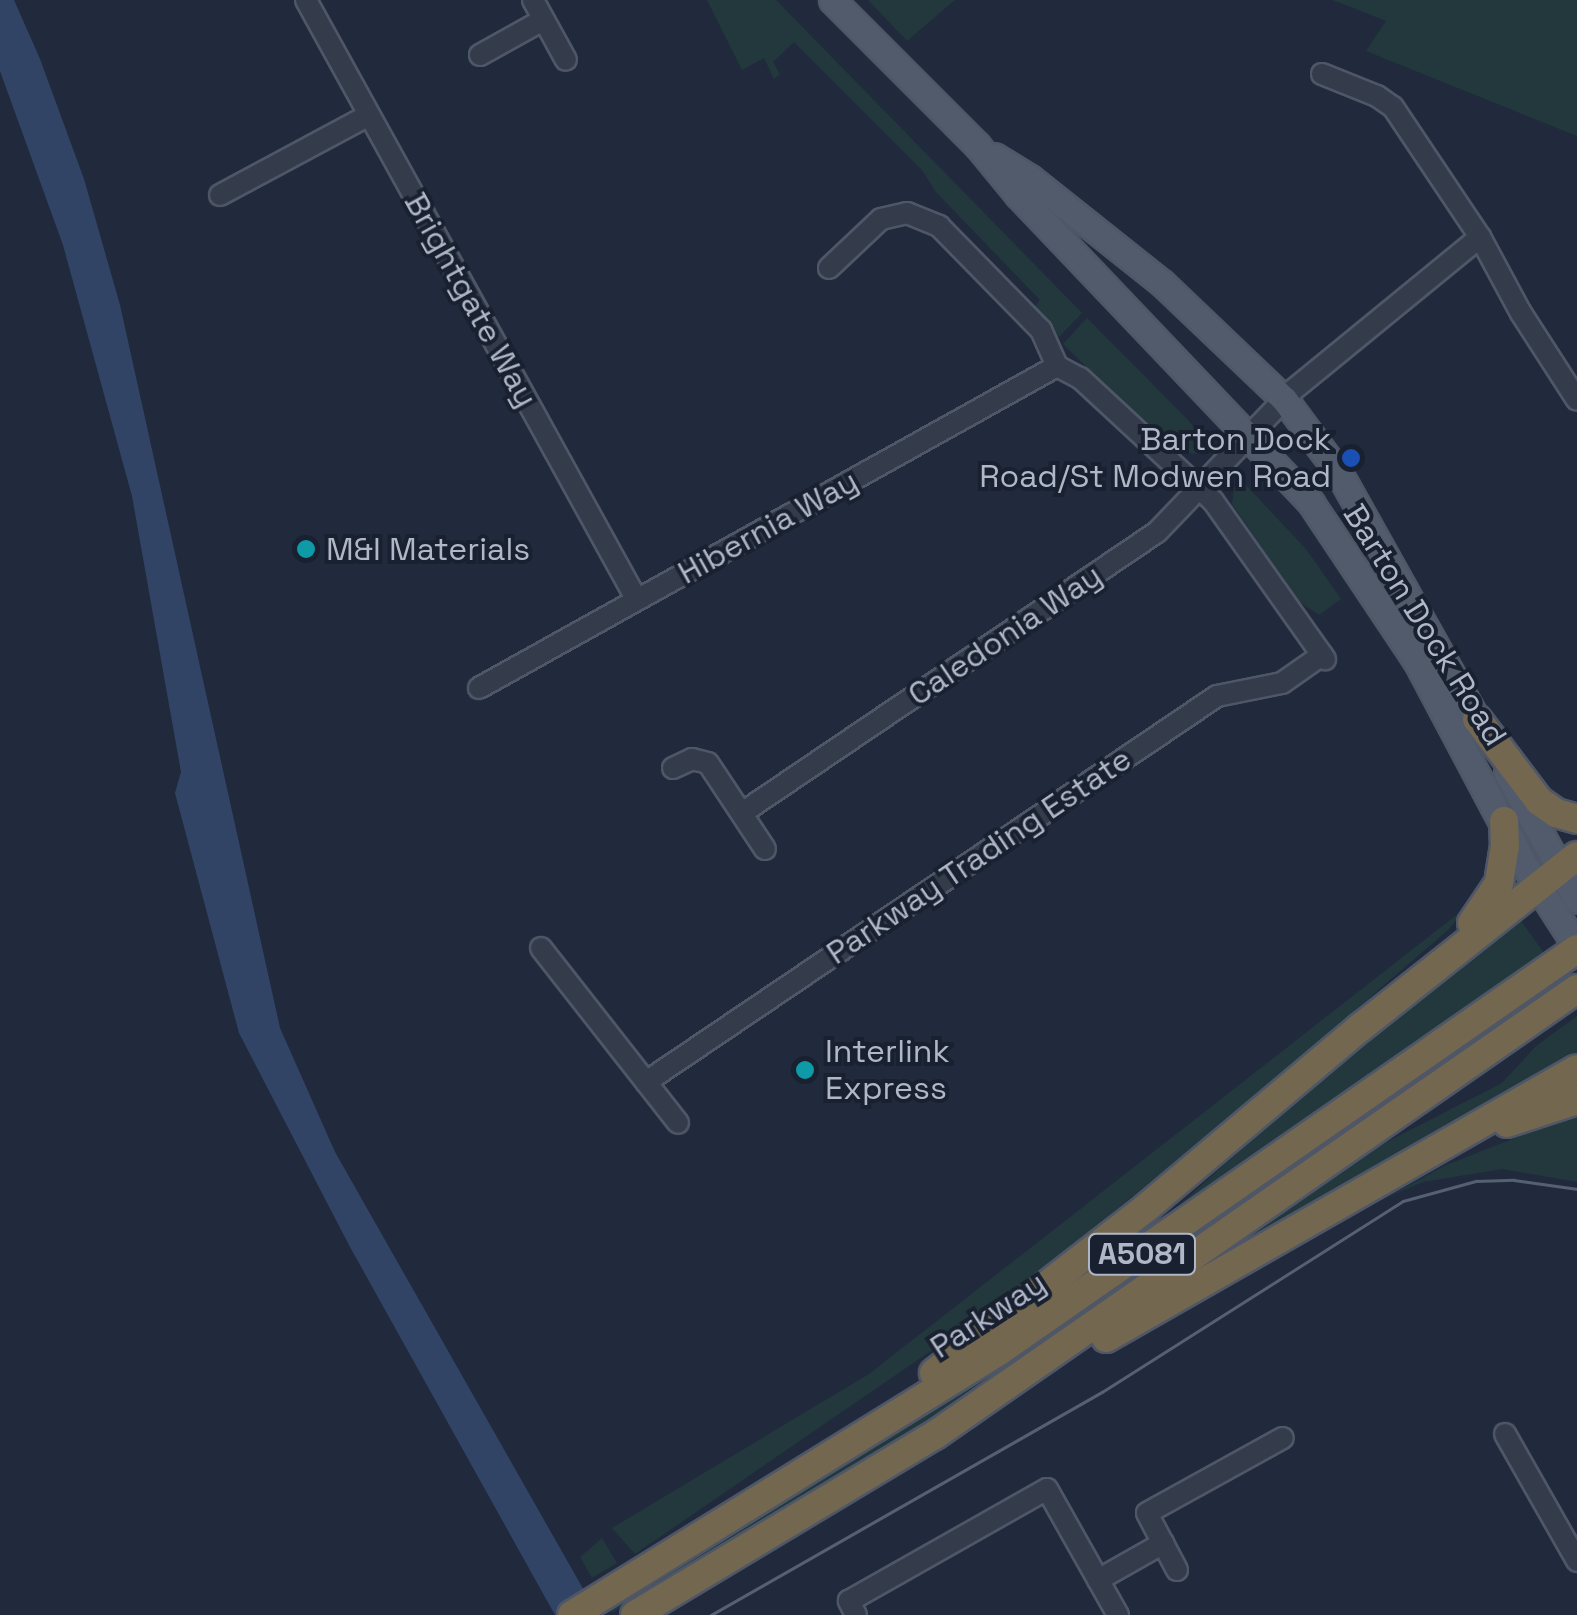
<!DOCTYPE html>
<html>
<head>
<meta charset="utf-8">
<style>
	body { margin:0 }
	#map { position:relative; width:1577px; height:1615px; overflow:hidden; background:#202a3c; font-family:"Space Grotesk",sans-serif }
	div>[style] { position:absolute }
	.green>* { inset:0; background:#22383d }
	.water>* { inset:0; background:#324465 }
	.roads { filter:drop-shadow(2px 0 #4f5767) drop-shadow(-2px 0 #4f5767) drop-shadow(0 2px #4f5767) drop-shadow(0 -2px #4f5767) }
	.minor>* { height:20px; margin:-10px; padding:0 10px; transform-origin:10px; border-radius:10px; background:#343c4c }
	.major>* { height:25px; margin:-12.5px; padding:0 12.5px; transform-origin:12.5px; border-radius:12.5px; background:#515b6c }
	.highway>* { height:28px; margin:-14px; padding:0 14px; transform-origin:14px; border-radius:14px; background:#736750 }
	.tram>* { height:2.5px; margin:-1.25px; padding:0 1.25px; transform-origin:1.25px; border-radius:1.25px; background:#556073 }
	.dots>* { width:28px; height:28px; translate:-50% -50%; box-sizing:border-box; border:5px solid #192130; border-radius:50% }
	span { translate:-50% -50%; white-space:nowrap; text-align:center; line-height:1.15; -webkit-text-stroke:8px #192130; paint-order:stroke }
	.shield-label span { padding:2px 8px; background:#192130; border:2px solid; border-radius:8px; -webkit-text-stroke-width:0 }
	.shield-label { font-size:30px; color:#afb7c8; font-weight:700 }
	.street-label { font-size:32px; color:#afb7c8 }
	.poi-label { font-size:32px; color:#afb7c8 }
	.right { translate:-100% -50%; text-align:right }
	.left { translate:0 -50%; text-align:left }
</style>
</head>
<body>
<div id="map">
	<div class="green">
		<i style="clip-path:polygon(707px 0,776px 0,1082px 313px,1059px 337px,1032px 309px,1040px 300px,936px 192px,922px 170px,794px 42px,773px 62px,780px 74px,774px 79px,764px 58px,742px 70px)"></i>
		<i style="clip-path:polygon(868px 0,955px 0,907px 41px)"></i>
		<i style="clip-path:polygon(1333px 0,1577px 0,1577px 136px,1366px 51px,1386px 21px)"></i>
		<i style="clip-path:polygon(1087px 318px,1188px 420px,1206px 442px,1201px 454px,1187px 453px,1130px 410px,1063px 344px)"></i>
		<i style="clip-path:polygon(1242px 481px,1306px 549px,1341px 599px,1319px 615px,1298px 601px,1232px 504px,1234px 488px)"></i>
		<i style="clip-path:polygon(1468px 906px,1448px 930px,1223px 1124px,989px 1311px,635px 1554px,612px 1528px,869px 1374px)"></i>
		<i style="clip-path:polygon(1519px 918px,1544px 953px,1155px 1227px,1304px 1093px)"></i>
		<i style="clip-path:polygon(1561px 977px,1566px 986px,948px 1411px,612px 1613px,608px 1603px,802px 1489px,1063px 1324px)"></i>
		<i style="clip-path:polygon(1577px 1016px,1577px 1059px,1211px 1265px,1377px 1147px,1502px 1083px,1536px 1046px)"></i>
		<i style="clip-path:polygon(1577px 1114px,1577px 1182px,1502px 1169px,1423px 1182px,1386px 1198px,1446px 1165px)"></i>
		<i style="clip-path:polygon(602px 1538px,617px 1563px,592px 1578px,580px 1557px)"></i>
	</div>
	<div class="water">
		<i style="clip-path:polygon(0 0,14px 0,40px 59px,84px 179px,120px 305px,280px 1028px,335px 1152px,598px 1615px,555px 1615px,350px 1247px,239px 1033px,175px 793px,181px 772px,132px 496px,63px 245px,0 71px)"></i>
	</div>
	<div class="roads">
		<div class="minor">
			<i style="left:306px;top:0;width:685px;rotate:61.12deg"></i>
			<i style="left:533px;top:0;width:68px;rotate:61.2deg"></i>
			<i style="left:480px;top:55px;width:72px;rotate:-29.1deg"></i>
			<i style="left:1322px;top:74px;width:59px;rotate:21.8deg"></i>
			<i style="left:1377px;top:96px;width:19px;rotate:35deg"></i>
			<i style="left:1393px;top:107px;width:156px;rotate:56.2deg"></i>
			<i style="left:1480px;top:237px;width:86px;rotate:61.7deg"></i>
			<i style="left:1521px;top:313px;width:103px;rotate:57.2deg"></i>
			<i style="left:220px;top:195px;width:169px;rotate:-28.2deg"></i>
			<i style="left:829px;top:268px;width:71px;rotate:-43.3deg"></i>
			<i style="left:881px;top:219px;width:27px;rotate:-13deg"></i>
			<i style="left:907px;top:213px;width:35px;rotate:22deg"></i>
			<i style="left:939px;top:226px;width:146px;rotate:45.6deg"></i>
			<i style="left:1041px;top:330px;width:39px;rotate:66deg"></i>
			<i style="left:1057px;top:366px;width:26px;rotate:28deg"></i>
			<i style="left:1080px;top:378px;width:181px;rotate:42.8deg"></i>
			<i style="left:1213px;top:501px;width:194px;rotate:54.7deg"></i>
			<i style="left:479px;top:688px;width:662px;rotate:-29.12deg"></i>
			<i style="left:673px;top:768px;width:21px;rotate:-25deg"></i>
			<i style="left:692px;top:759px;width:16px;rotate:14deg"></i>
			<i style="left:708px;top:763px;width:103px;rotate:56.5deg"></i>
			<i style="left:742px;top:813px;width:501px;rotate:-34.1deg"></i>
			<i style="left:1157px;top:532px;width:195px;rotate:-46.2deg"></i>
			<i style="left:1292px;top:391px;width:243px;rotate:-39.3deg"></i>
			<i style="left:541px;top:948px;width:222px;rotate:51.9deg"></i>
			<i style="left:646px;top:1082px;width:689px;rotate:-34.06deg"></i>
			<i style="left:1217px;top:696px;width:66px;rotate:-11.3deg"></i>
			<i style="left:1282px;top:683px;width:49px;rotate:-35deg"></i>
			<i style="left:1505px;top:1434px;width:146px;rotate:60.4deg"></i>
			<i style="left:1177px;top:1570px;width:64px;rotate:-117.8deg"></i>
			<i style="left:1147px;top:1513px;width:155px;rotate:-28.9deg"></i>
			<i style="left:1098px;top:1580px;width:75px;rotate:-29.6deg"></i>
			<i style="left:856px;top:1615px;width:16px;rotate:-117deg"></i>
			<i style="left:849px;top:1601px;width:227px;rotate:-29.5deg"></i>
			<i style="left:1047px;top:1489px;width:145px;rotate:60.6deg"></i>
		</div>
		<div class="major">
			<i style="left:832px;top:0;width:205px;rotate:45deg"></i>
			<i style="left:977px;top:145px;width:65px;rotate:50.6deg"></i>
			<i style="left:1018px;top:195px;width:425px;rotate:46.4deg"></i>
			<i style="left:1311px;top:503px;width:191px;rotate:56.3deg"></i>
			<i style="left:1417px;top:662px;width:231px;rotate:62.1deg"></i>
			<i style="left:1525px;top:866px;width:96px;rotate:57.3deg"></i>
			<i style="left:994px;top:156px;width:42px;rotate:31.4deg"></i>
			<i style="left:1030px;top:178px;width:169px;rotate:38.5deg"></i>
			<i style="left:1162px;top:283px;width:168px;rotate:43.6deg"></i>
			<i style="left:1284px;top:399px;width:92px;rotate:53.4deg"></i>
			<i style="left:1339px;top:473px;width:304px;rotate:60.8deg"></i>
			<i style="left:1507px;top:773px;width:145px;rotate:61.1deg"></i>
		</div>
		<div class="highway">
			<i style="left:1477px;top:719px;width:103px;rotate:52.9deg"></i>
			<i style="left:1539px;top:801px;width:21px;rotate:35deg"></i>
			<i style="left:1556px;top:813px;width:22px;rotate:16deg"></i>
			<i style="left:1472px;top:923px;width:48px;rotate:-56deg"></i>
			<i style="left:1499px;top:883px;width:36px;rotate:-81deg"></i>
			<i style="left:1505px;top:847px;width:26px;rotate:-92deg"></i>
			<i style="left:1507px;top:1123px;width:74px;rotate:-18.2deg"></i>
			<i style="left:1106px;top:1338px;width:542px;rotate:-29.73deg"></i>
			<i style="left:934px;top:1373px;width:270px;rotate:-37.9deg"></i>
			<i style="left:1147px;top:1207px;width:280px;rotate:-40.1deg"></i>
			<i style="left:1361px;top:1027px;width:275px;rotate:-38.4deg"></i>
			<i style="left:572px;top:1615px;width:502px;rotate:-31.73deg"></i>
			<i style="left:999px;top:1351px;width:704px;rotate:-34.82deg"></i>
			<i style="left:635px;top:1615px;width:350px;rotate:-31deg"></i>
			<i style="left:935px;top:1435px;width:782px;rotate:-34.79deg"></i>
		</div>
	</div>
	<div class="tram">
		<i style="left:711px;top:1615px;width:450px;rotate:-29.7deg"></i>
		<i style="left:1102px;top:1392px;width:356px;rotate:-32.4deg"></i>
		<i style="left:1403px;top:1201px;width:76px;rotate:-15.3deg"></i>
		<i style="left:1476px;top:1181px;width:38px;rotate:-2deg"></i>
		<i style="left:1514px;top:1180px;width:64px;rotate:8.1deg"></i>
	</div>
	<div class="dots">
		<i style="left:1351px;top:458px;background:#1a4fb4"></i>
		<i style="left:306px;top:549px;background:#0f9aa8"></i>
		<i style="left:805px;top:1070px;background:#0f9aa8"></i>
	</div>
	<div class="shield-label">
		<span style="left:1142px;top:1254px">A5081</span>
	</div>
	<div class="street-label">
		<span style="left:471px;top:300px;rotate:61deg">Brightgate Way</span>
		<span style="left:768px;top:527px;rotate:-29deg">Hibernia Way</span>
		<span style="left:1425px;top:625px;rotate:58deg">Barton Dock Road</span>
		<span style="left:1005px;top:635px;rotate:-34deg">Caledonia Way</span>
		<span style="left:979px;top:856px;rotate:-34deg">Parkway Trading Estate</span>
		<span style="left:988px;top:1315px;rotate:-33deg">Parkway</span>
	</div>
	<div class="poi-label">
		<span class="right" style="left:1331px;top:458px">Barton Dock<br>Road/St Modwen Road</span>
		<span class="left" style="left:326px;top:549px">M&amp;I Materials</span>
		<span class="left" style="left:825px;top:1070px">Interlink<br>Express</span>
	</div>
</div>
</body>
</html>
